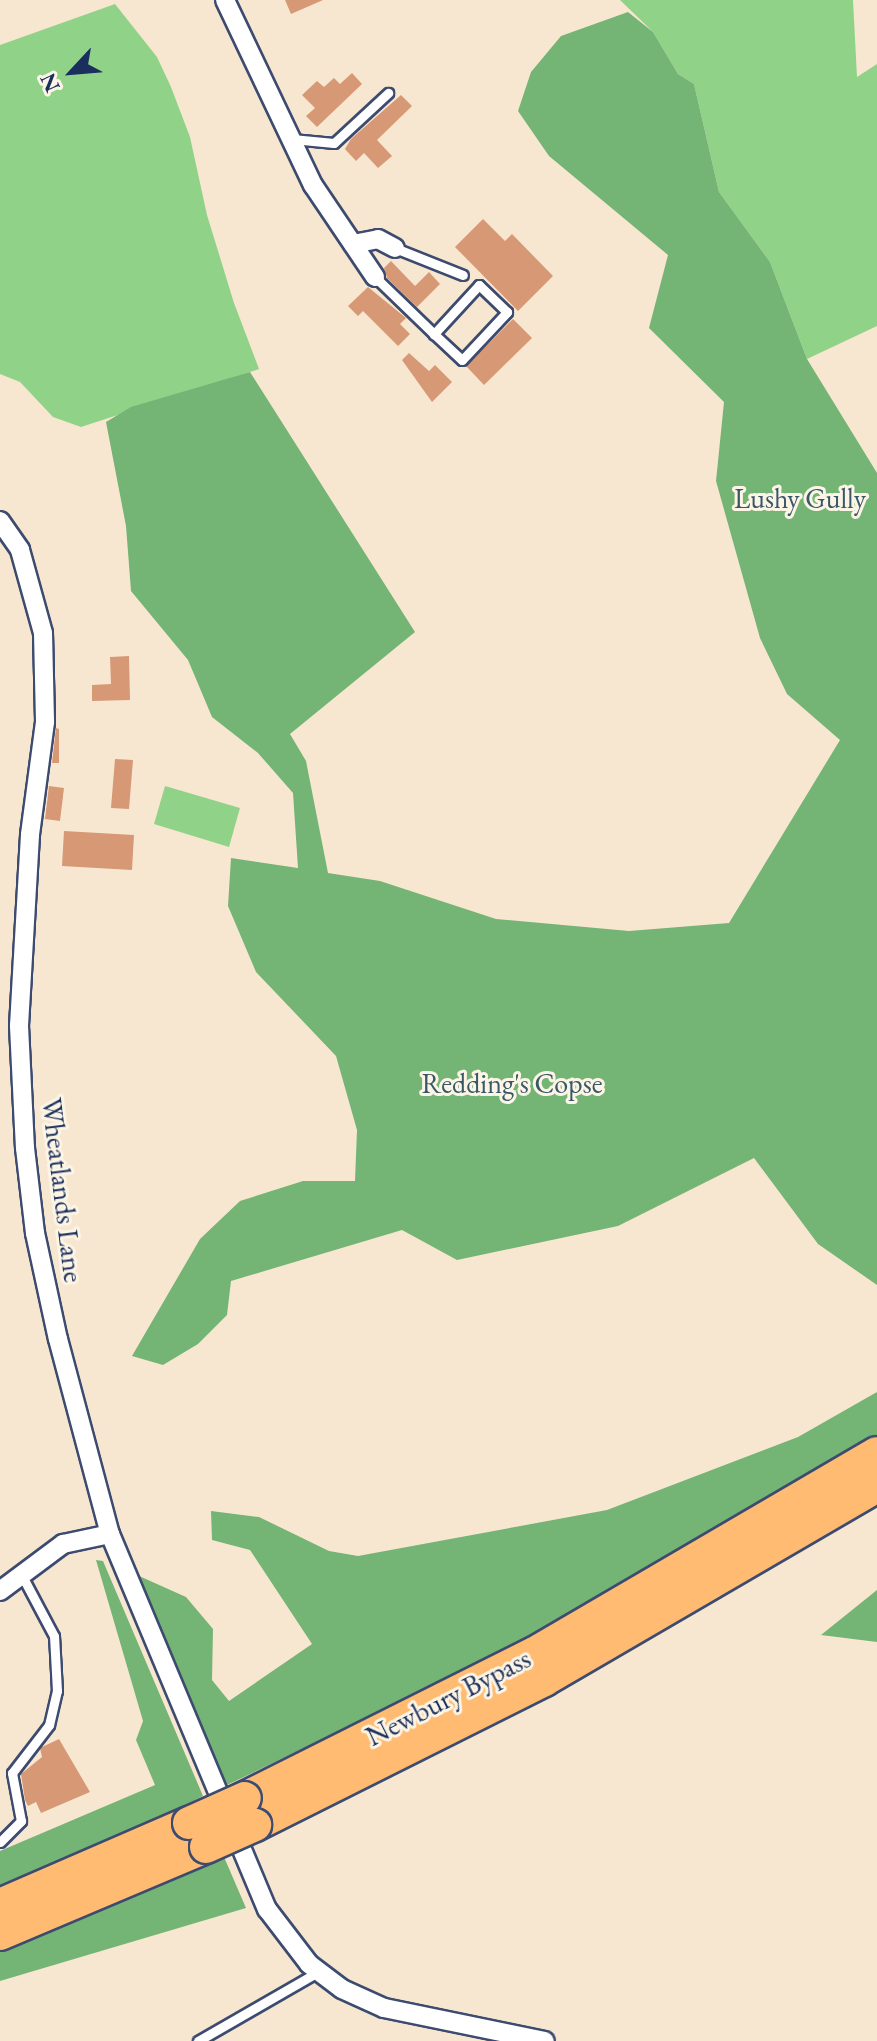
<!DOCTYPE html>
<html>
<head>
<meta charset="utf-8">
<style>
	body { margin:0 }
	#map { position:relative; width:877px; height:2041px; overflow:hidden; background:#f8e7d0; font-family:"EB Garamond",serif }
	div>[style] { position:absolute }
	.green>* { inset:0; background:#91d289 }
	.forest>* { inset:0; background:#74b475 }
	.building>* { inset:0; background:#d79875 }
	.roads { filter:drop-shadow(2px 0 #3c4b6f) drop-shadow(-2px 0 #3c4b6f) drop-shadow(0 2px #3c4b6f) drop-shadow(0 -2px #3c4b6f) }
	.lane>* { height:9px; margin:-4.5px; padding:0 4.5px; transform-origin:4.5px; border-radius:4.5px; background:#fff }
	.street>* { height:18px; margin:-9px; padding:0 9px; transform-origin:9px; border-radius:9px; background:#fff }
	.highway>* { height:32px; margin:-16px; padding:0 16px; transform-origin:16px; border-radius:16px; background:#febb71 }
	.bridges { filter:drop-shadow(2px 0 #3c4b6f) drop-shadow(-2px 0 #3c4b6f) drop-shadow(0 2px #3c4b6f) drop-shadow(0 -2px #3c4b6f) }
	.highway-bridge>* { height:32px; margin:-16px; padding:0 16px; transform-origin:16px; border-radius:16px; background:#febb71 }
	span { translate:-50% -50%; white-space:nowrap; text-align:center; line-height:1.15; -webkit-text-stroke:6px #fcf5e5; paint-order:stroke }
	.park-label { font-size:28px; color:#385869 }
	.street-label { font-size:28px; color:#1b2f5e }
	.north { position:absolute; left:32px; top:32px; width:80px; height:80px; -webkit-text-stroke:6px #fcf5e5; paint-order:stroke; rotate:244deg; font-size:22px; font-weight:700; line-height:32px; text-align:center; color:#1b2f5e }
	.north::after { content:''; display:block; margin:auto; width:28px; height:36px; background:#1b2f5e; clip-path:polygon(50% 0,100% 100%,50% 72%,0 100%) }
</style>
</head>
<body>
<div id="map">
	<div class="green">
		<i style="clip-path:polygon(620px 0,853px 0,857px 77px,877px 64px,877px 326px,807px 359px,770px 262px,719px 192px,694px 84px,678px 74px,653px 32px)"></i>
		<i style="clip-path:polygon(115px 4px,157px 57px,171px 87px,190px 137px,207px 215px,234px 303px,259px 369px,81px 427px,53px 417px,20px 382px,0 374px,0 45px)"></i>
		<i style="clip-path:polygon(165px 786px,240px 808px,229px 847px,154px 824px)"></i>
	</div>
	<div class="forest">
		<i style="clip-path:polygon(628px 12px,653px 32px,678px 74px,694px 84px,719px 192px,770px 262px,807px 359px,877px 473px,877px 1285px,818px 1244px,754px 1158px,618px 1226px,457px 1260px,402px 1230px,231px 1281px,227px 1315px,198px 1344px,163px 1365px,132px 1356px,200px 1239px,240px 1201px,303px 1181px,355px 1181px,357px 1130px,336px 1056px,256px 972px,228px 906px,231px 858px,298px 868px,293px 793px,258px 753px,212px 717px,188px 660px,131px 591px,126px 526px,106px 422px,131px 407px,250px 372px,415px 632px,290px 734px,306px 761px,328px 873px,380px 881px,496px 919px,629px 931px,729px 923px,840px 740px,787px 694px,760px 638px,716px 481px,724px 402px,649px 328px,668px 255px,549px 156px,518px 111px,531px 72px,561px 36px)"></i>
		<i style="clip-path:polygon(877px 1392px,877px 1438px,546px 1632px,225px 1786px,128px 1571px,186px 1597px,213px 1629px,212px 1680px,229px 1701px,312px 1644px,250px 1550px,212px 1540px,211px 1511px,259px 1517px,329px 1551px,358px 1556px,607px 1510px,798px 1437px)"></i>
		<i style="clip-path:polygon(96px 1560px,103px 1561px,203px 1796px,63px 1867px,0 1891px,0 1851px,155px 1785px,136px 1740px,143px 1721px)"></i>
		<i style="clip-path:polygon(877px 1590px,877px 1642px,821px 1635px)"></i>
		<i style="clip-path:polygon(224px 1857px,246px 1908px,0 1981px,0 1952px)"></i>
	</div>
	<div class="building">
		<i style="clip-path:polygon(285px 0,323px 0,291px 14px)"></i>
		<i style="clip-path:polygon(352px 73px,362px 84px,317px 127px,306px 116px,315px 108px,302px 95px,317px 81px,324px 87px,334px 78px,340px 84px)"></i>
		<i style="clip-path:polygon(401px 95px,412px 106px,377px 140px,392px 156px,378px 168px,364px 153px,356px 161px,345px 149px,351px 139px)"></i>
		<i style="clip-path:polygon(483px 219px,505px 241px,512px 234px,553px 276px,518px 311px,455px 247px)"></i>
		<i style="clip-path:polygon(391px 261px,415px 286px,429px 272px,440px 284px,417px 307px,387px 278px,384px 268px)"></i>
		<i style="clip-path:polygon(368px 287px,406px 318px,400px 324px,410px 334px,398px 346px,363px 311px,358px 316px,348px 306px)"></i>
		<i style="clip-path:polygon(513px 319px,532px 338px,484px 385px,466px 366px)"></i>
		<i style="clip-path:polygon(409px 353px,429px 371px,435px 365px,452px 382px,432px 402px,402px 360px)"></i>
		<i style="clip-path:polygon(129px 656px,130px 700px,92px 701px,92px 685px,111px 684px,110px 657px)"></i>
		<i style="clip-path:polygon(56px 728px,59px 729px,59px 763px,52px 763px)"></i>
		<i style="clip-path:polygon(115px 759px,133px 760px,129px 809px,111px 808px)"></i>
		<i style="clip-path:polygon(49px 786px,64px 788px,60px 821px,45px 819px)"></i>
		<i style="clip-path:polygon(64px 831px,134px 835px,132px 870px,62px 866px)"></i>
		<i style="clip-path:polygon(59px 1739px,90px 1792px,41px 1813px,36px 1802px,28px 1806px,25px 1800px,21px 1774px,42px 1757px,40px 1748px)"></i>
	</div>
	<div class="roads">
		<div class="lane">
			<i style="left:292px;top:139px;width:42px;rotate:5.4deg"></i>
			<i style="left:334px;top:143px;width:74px;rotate:-42.8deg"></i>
			<i style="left:395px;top:248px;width:73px;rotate:21.7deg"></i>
			<i style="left:375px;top:277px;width:82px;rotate:44deg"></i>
			<i style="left:434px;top:334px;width:38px;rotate:43deg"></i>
			<i style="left:462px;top:360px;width:66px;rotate:-46.8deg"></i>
			<i style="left:507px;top:312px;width:39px;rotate:-136deg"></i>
			<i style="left:479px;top:285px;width:67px;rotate:132.6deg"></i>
			<i style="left:0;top:1842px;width:30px;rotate:-45deg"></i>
			<i style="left:21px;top:1821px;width:49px;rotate:-100.6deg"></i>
			<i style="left:12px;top:1773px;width:61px;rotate:-52.4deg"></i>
			<i style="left:49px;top:1725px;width:35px;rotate:-77deg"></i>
			<i style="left:57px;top:1691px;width:55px;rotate:-93.1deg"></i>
			<i style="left:54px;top:1636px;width:70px;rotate:-118deg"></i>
			<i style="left:198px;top:2041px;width:138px;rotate:-29.9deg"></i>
		</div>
		<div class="street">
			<i style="left:225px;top:0;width:205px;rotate:64.6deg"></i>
			<i style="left:313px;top:185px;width:111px;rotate:56deg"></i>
			<i style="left:353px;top:244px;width:25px;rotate:-11deg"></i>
			<i style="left:378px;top:239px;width:19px;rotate:28deg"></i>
			<i style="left:0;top:521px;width:35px;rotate:55deg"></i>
			<i style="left:20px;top:550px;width:86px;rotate:74.5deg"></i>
			<i style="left:43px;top:633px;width:89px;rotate:88.7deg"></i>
			<i style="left:45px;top:722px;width:114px;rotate:97.6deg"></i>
			<i style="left:30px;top:835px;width:191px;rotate:93.3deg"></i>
			<i style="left:19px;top:1026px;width:122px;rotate:87.2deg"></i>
			<i style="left:25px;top:1148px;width:86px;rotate:83.3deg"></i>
			<i style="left:35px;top:1233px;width:108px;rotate:77.8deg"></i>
			<i style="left:58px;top:1339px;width:202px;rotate:75.1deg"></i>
			<i style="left:110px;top:1534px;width:407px;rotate:67.3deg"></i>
			<i style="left:267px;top:1909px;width:69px;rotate:52.6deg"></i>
			<i style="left:309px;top:1964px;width:41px;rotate:37.1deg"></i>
			<i style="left:342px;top:1989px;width:46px;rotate:24.3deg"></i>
			<i style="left:384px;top:2008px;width:164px;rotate:11.6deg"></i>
			<i style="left:0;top:1591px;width:79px;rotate:-36.7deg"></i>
			<i style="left:63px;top:1544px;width:48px;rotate:-12deg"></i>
		</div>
		<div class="highway">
			<i style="left:245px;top:1798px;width:322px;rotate:-26.6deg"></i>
			<i style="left:533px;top:1654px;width:398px;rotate:-30.3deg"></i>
			<i style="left:255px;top:1825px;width:323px;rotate:-26.6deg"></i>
			<i style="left:544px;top:1680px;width:385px;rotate:-30.2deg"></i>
			<i style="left:0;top:1905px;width:206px;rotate:-23.5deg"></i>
			<i style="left:0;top:1934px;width:224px;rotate:-22.9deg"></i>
		</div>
	</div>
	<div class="bridges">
		<div class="highway-bridge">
			<i style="left:189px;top:1823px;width:61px;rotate:-24.1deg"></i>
			<i style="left:206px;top:1847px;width:54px;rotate:-24.2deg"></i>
		</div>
	</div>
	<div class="park-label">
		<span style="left:800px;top:498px">Lushy Gully</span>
		<span style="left:512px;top:1083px">Redding's Copse</span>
	</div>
	<div class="street-label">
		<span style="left:63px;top:1190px;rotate:83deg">Wheatlands Lane</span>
		<span style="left:448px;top:1697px;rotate:-27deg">Newbury Bypass</span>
	</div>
	<div class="north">N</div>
</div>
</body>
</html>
